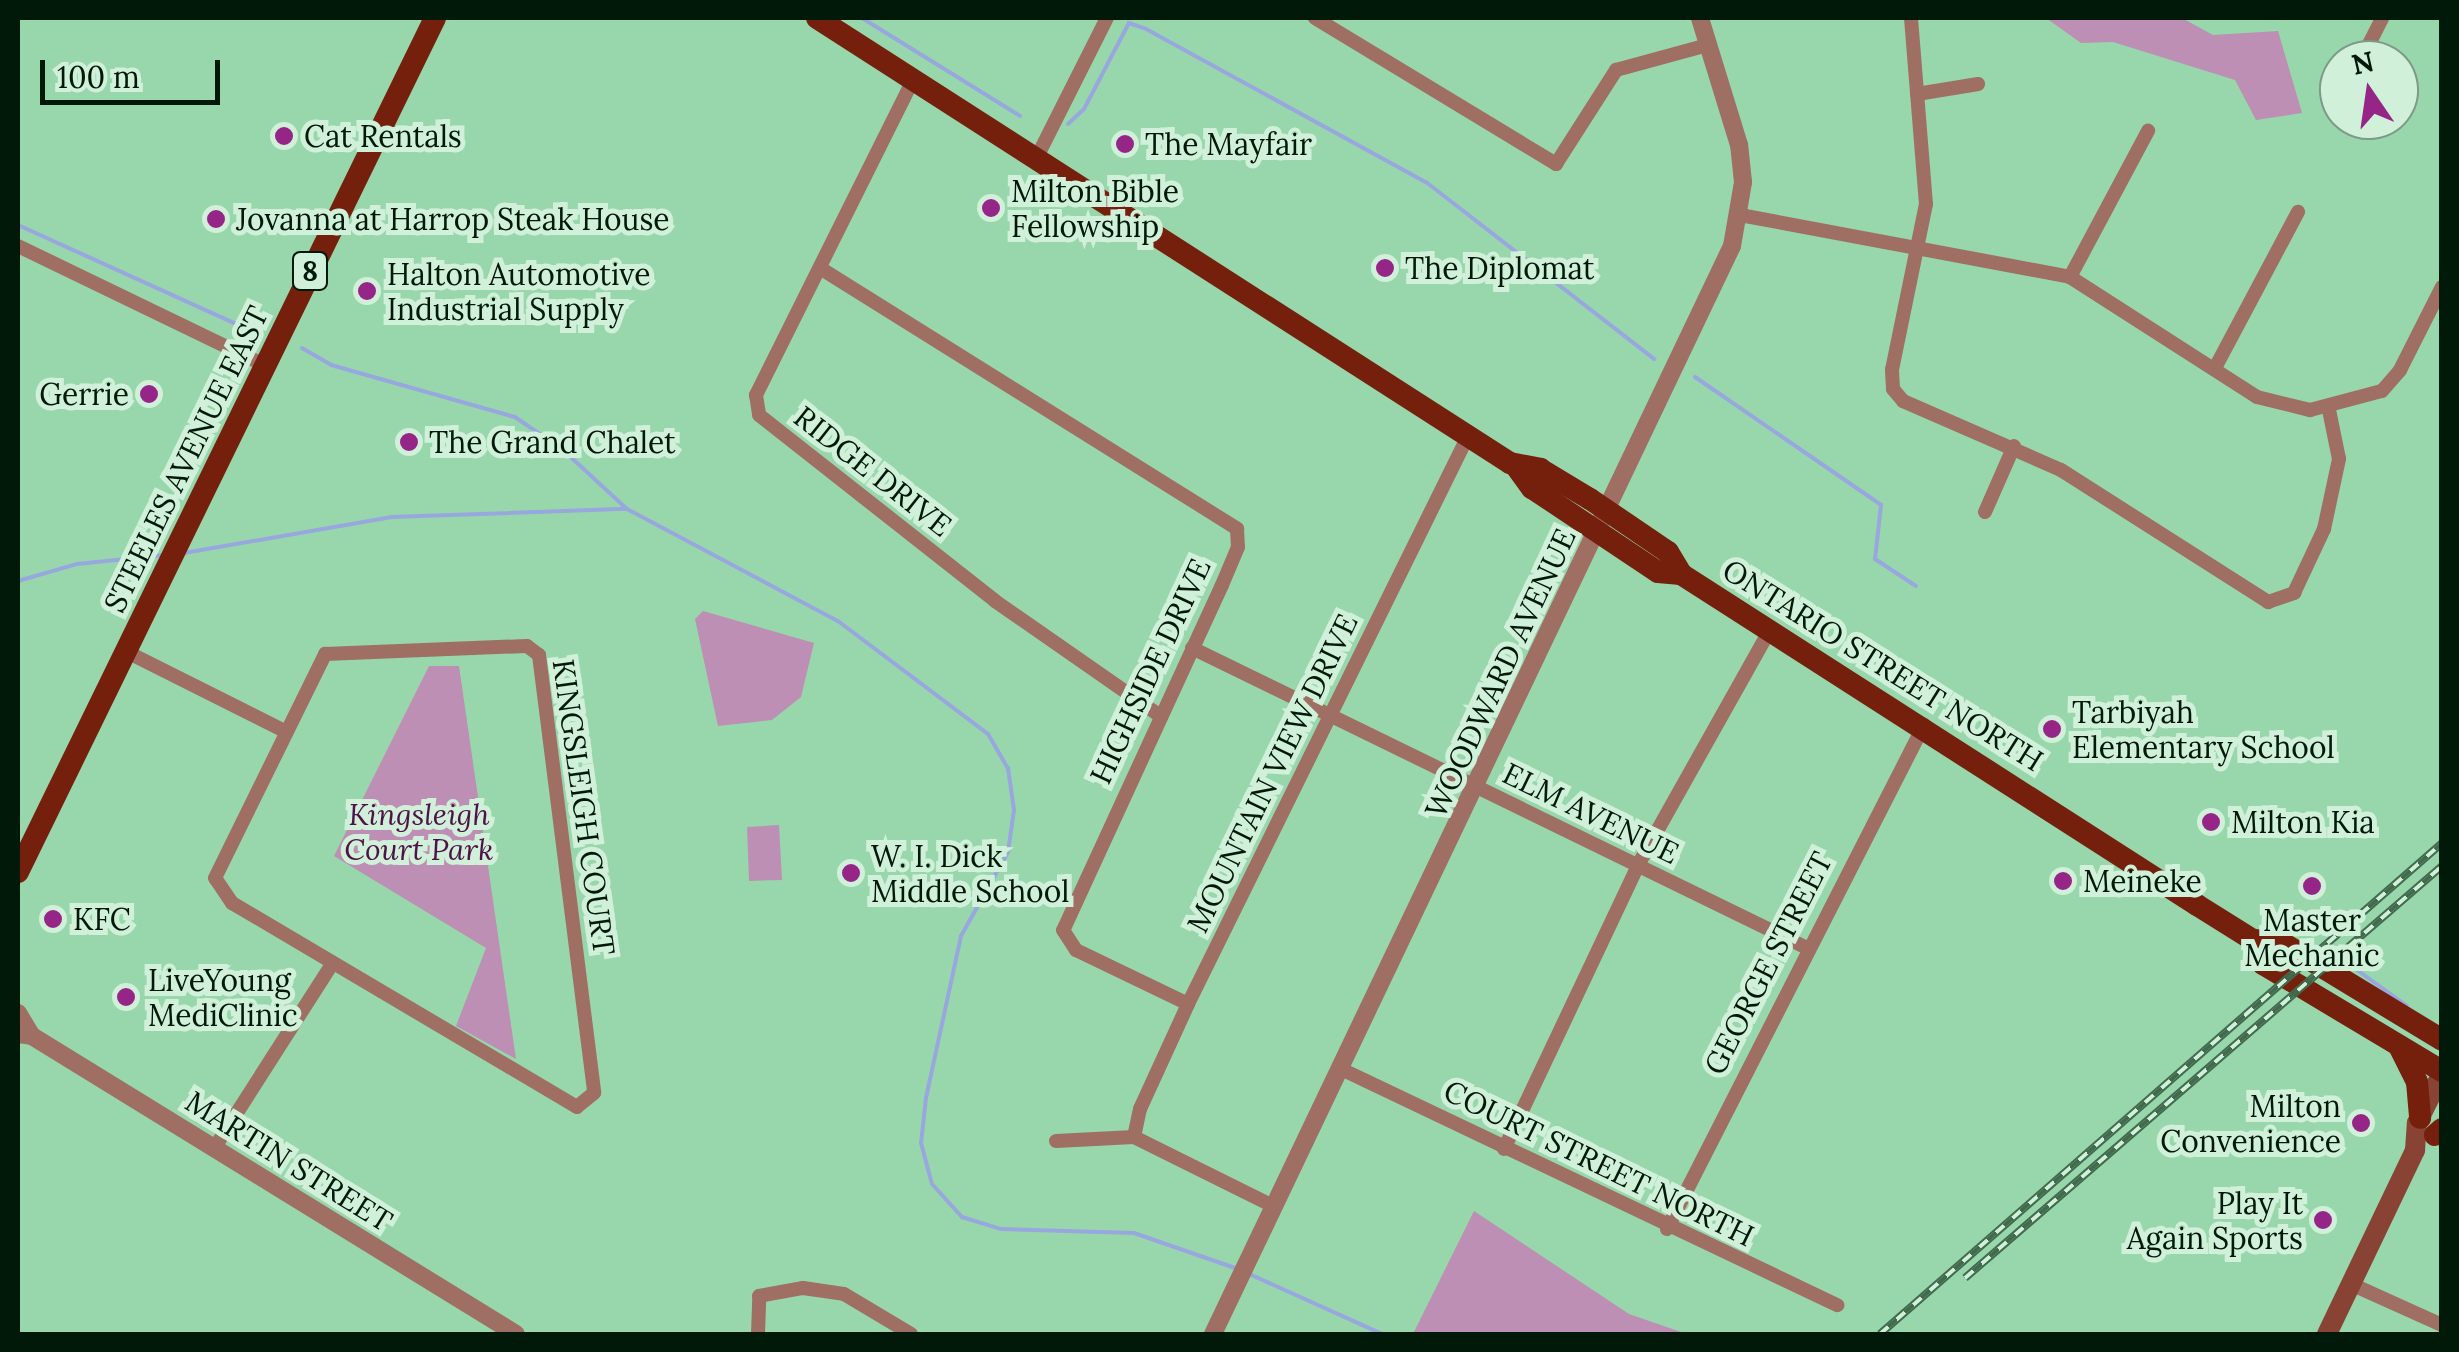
<!DOCTYPE html>
<html>
<head>
<meta charset="utf-8">
<style>
	body { margin:0 }
	#map { position:relative; width:2459px; height:1352px; overflow:hidden; background:#98d7ab; font-family:Lora,serif }
	div>[style] { position:absolute }
	.green>* { inset:0; background:#bd8fb4 }
	.stream>* { height:4px; margin:-2px; padding:0 2px; transform-origin:2px; border-radius:2px; background:#99a7df }
	.minor>* { height:14px; margin:-7px; padding:0 7px; transform-origin:7px; border-radius:7px; background:#9f6f64 }
	.tertiary>* { height:18px; margin:-9px; padding:0 9px; transform-origin:9px; border-radius:9px; background:#9f6f64 }
	.secondary>* { height:20px; margin:-10px; padding:0 10px; transform-origin:10px; border-radius:10px; background:#884334 }
	.primary>* { height:22px; margin:-11px; padding:0 11px; transform-origin:11px; border-radius:11px; background:#75200d }
	.rail>* { height:8px; margin-top:-4px; transform-origin:0; background:repeating-linear-gradient(90deg,#d0f0d9 0 11px,#426a4e 0 22px); box-sizing:border-box; border-block:2px solid #426a4e }
	.dots>* { width:28px; height:28px; translate:-50% -50%; box-sizing:border-box; border:5px solid #d0f0d9; border-radius:50% }
	span { translate:-50% -50%; white-space:nowrap; text-align:center; line-height:1.15; -webkit-text-stroke:10px #d0f0d9; paint-order:stroke }
	.shield-label span { padding:2px 8px; background:#d0f0d9; border:2px solid; border-radius:8px; -webkit-text-stroke-width:0 }
	.shield-label { font-size:28px; color:#011909; font-weight:700 }
	.poi-label { font-size:30px; color:#011909 }
	.left { translate:0 -50%; text-align:left }
	.right { translate:-100% -50%; text-align:right }
	.street-label { font-size:30px; color:#011909 }
	.park-label { font-size:30px; color:#4f1147; font-style:italic }
	.frame { position:absolute; inset:0; border:20px solid #011909; pointer-events:none }
	.north { position:absolute; left:2319px; top:40px; width:100px; height:100px; box-sizing:border-box; background:#d0f0d9; border:2px solid #7d9a86; border-radius:50%; rotate:347deg; font-size:28px; font-weight:700; line-height:40px; text-align:center; color:#011909 }
	.north::after { content:''; display:block; margin:auto; width:35px; height:45px; background:#952687; clip-path:polygon(50% 0,100% 100%,50% 72%,0 100%) }
	.scale { position:absolute; left:40px; top:60px; width:180px; height:45px; box-sizing:border-box; border:5px solid #011909; border-top:0; padding-left:12px; font-size:30px; line-height:35px; white-space:nowrap; color:#011909; -webkit-text-stroke:8px #d0f0d9; paint-order:stroke }
</style>
</head>
<body>
<div id="map">
	<div class="green">
		<i style="clip-path:polygon(2046px 18px,2182px 18px,2213px 35px,2278px 31px,2302px 113px,2256px 120px,2235px 80px,2113px 42px,2081px 43px)"></i>
		<i style="clip-path:polygon(703px 611px,814px 643px,801px 697px,772px 720px,718px 726px,695px 619px)"></i>
		<i style="clip-path:polygon(429px 666px,459px 666px,516px 1059px,456px 1026px,486px 948px,334px 856px)"></i>
		<i style="clip-path:polygon(779px 825px,782px 880px,749px 881px,747px 827px)"></i>
		<i style="clip-path:polygon(1474px 1211px,1629px 1314px,1687px 1334px,1413px 1334px)"></i>
	</div>
	<div class="stream">
		<i style="left:862px;top:18px;width:186px;rotate:31.8deg"></i>
		<i style="left:1068px;top:124px;width:22px;rotate:-43deg"></i>
		<i style="left:1084px;top:109px;width:97px;rotate:-62.4deg"></i>
		<i style="left:1129px;top:23px;width:18px;rotate:19deg"></i>
		<i style="left:1146px;top:29px;width:319px;rotate:28.7deg"></i>
		<i style="left:1426px;top:182px;width:289px;rotate:37.8deg"></i>
		<i style="left:18px;top:225px;width:255px;rotate:24.4deg"></i>
		<i style="left:302px;top:348px;width:34px;rotate:30deg"></i>
		<i style="left:331px;top:365px;width:191px;rotate:15.8deg"></i>
		<i style="left:515px;top:417px;width:58px;rotate:34.5deg"></i>
		<i style="left:563px;top:450px;width:87px;rotate:42.7deg"></i>
		<i style="left:627px;top:509px;width:239px;rotate:28deg"></i>
		<i style="left:838px;top:621px;width:188px;rotate:37deg"></i>
		<i style="left:988px;top:734px;width:39px;rotate:60deg"></i>
		<i style="left:1008px;top:768px;width:42px;rotate:81.9deg"></i>
		<i style="left:1014px;top:810px;width:42px;rotate:98.1deg"></i>
		<i style="left:1008px;top:852px;width:96px;rotate:119.2deg"></i>
		<i style="left:961px;top:936px;width:166px;rotate:102.2deg"></i>
		<i style="left:926px;top:1098px;width:45px;rotate:96.3deg"></i>
		<i style="left:921px;top:1143px;width:42px;rotate:75deg"></i>
		<i style="left:932px;top:1184px;width:45px;rotate:47.7deg"></i>
		<i style="left:962px;top:1217px;width:41px;rotate:17.1deg"></i>
		<i style="left:1001px;top:1229px;width:133px;rotate:1.7deg"></i>
		<i style="left:1134px;top:1233px;width:110px;rotate:19.1deg"></i>
		<i style="left:1695px;top:377px;width:226px;rotate:34.5deg"></i>
		<i style="left:1881px;top:505px;width:54px;rotate:96.3deg"></i>
		<i style="left:1875px;top:559px;width:49px;rotate:33.4deg"></i>
		<i style="left:184px;top:553px;width:211px;rotate:-9.8deg"></i>
		<i style="left:392px;top:517px;width:234px;rotate:-2deg"></i>
		<i style="left:18px;top:581px;width:61px;rotate:-16.1deg"></i>
		<i style="left:77px;top:564px;width:88px;rotate:-5.8deg"></i>
		<i style="left:2350px;top:965px;width:70px;rotate:35.7deg"></i>
		<i style="left:1247px;top:1273px;width:148px;rotate:24.3deg"></i>
	</div>
	<div class="minor">
		<i style="left:1315px;top:18px;width:282px;rotate:31.2deg"></i>
		<i style="left:1556px;top:164px;width:112px;rotate:-57.4deg"></i>
		<i style="left:1616px;top:70px;width:95px;rotate:-15.2deg"></i>
		<i style="left:1911px;top:18px;width:187px;rotate:85.4deg"></i>
		<i style="left:1926px;top:204px;width:169px;rotate:101.6deg"></i>
		<i style="left:1892px;top:370px;width:19px;rotate:87deg"></i>
		<i style="left:1893px;top:389px;width:16px;rotate:50deg"></i>
		<i style="left:1903px;top:401px;width:172px;rotate:23.6deg"></i>
		<i style="left:2061px;top:470px;width:246px;rotate:32.5deg"></i>
		<i style="left:2268px;top:602px;width:28px;rotate:-19deg"></i>
		<i style="left:2294px;top:593px;width:71px;rotate:-64.9deg"></i>
		<i style="left:2324px;top:529px;width:72px;rotate:-77.9deg"></i>
		<i style="left:2339px;top:459px;width:50px;rotate:-101.5deg"></i>
		<i style="left:2366px;top:50px;width:36px;rotate:-63deg"></i>
		<i style="left:913px;top:80px;width:352px;rotate:116.5deg"></i>
		<i style="left:756px;top:395px;width:20px;rotate:81deg"></i>
		<i style="left:759px;top:415px;width:300px;rotate:38.2deg"></i>
		<i style="left:995px;top:601px;width:200px;rotate:34.8deg"></i>
		<i style="left:1917px;top:94px;width:62px;rotate:-9.3deg"></i>
		<i style="left:1036px;top:159px;width:158px;rotate:-63.3deg"></i>
		<i style="left:1740px;top:215px;width:336px;rotate:10.6deg"></i>
		<i style="left:2070px;top:277px;width:222px;rotate:32.7deg"></i>
		<i style="left:2257px;top:397px;width:55px;rotate:13.8deg"></i>
		<i style="left:2310px;top:410px;width:74px;rotate:-14.8deg"></i>
		<i style="left:2382px;top:391px;width:28px;rotate:-49deg"></i>
		<i style="left:2400px;top:370px;width:93px;rotate:-63.2deg"></i>
		<i style="left:18px;top:246px;width:273px;rotate:25.8deg"></i>
		<i style="left:820px;top:268px;width:492px;rotate:32deg"></i>
		<i style="left:1237px;top:529px;width:18px;rotate:87deg"></i>
		<i style="left:1238px;top:547px;width:41px;rotate:112.8deg"></i>
		<i style="left:1222px;top:585px;width:380px;rotate:114.7deg"></i>
		<i style="left:1063px;top:930px;width:24px;rotate:57deg"></i>
		<i style="left:1076px;top:950px;width:124px;rotate:25.7deg"></i>
		<i style="left:2070px;top:277px;width:166px;rotate:-61.9deg"></i>
		<i style="left:2215px;top:368px;width:177px;rotate:-62deg"></i>
		<i style="left:1985px;top:512px;width:72px;rotate:-66.3deg"></i>
		<i style="left:527px;top:646px;width:15px;rotate:37deg"></i>
		<i style="left:539px;top:655px;width:441px;rotate:82.8deg"></i>
		<i style="left:594px;top:1093px;width:22px;rotate:141deg"></i>
		<i style="left:577px;top:1107px;width:401px;rotate:-149.4deg"></i>
		<i style="left:232px;top:903px;width:30px;rotate:-124deg"></i>
		<i style="left:215px;top:878px;width:250px;rotate:-63.8deg"></i>
		<i style="left:325px;top:654px;width:202px;rotate:-2.3deg"></i>
		<i style="left:1192px;top:648px;width:682px;rotate:26deg"></i>
		<i style="left:127px;top:652px;width:174px;rotate:26.6deg"></i>
		<i style="left:1339px;top:1068px;width:552px;rotate:25.45deg"></i>
		<i style="left:1134px;top:1137px;width:29px;rotate:-78deg"></i>
		<i style="left:1140px;top:1109px;width:115px;rotate:-65.4deg"></i>
		<i style="left:1188px;top:1004px;width:633px;rotate:-63.76deg"></i>
		<i style="left:1056px;top:1141px;width:78px;rotate:-2.9deg"></i>
		<i style="left:1134px;top:1137px;width:157px;rotate:26.4deg"></i>
		<i style="left:215px;top:1147px;width:217px;rotate:-57.4deg"></i>
		<i style="left:1504px;top:1149px;width:314px;rotate:-64.7deg"></i>
		<i style="left:1638px;top:865px;width:270px;rotate:-60.7deg"></i>
		<i style="left:1667px;top:1229px;width:566px;rotate:-62.98deg"></i>
		<i style="left:2351px;top:1284px;width:100px;rotate:24.3deg"></i>
		<i style="left:758px;top:1334px;width:38px;rotate:-88deg"></i>
		<i style="left:759px;top:1296px;width:45px;rotate:-10.3deg"></i>
		<i style="left:803px;top:1288px;width:41px;rotate:8.3deg"></i>
		<i style="left:844px;top:1294px;width:78px;rotate:30.8deg"></i>
	</div>
	<div class="tertiary">
		<i style="left:18px;top:1013px;width:27px;rotate:59deg"></i>
		<i style="left:18px;top:1034px;width:14px;rotate:8deg"></i>
		<i style="left:32px;top:1036px;width:568px;rotate:31.62deg"></i>
		<i style="left:1213px;top:1334px;width:1205px;rotate:-64.5deg"></i>
		<i style="left:1732px;top:246px;width:65px;rotate:-80.2deg"></i>
		<i style="left:1743px;top:182px;width:37px;rotate:-96deg"></i>
		<i style="left:1739px;top:145px;width:133px;rotate:-107.1deg"></i>
	</div>
	<div class="secondary">
		<i style="left:2327px;top:1334px;width:204px;rotate:-64.4deg"></i>
		<i style="left:2415px;top:1150px;width:27px;rotate:-86deg"></i>
		<i style="left:2417px;top:1123px;width:56px;rotate:-63.4deg"></i>
	</div>
	<div class="primary">
		<i style="left:817px;top:18px;width:824px;rotate:32.71deg"></i>
		<i style="left:1510px;top:463px;width:31px;rotate:11deg"></i>
		<i style="left:1540px;top:469px;width:58px;rotate:31deg"></i>
		<i style="left:1590px;top:499px;width:94px;rotate:34.2deg"></i>
		<i style="left:1668px;top:552px;width:26px;rotate:59deg"></i>
		<i style="left:1681px;top:574px;width:613px;rotate:32.68deg"></i>
		<i style="left:2197px;top:905px;width:66px;rotate:32deg"></i>
		<i style="left:2253px;top:940px;width:28px;rotate:4deg"></i>
		<i style="left:2281px;top:942px;width:188px;rotate:31.3deg"></i>
		<i style="left:1515px;top:465px;width:29px;rotate:54deg"></i>
		<i style="left:1532px;top:488px;width:151px;rotate:33.7deg"></i>
		<i style="left:1658px;top:572px;width:23px;rotate:5deg"></i>
		<i style="left:18px;top:872px;width:950px;rotate:-63.97deg"></i>
		<i style="left:2253px;top:940px;width:26px;rotate:67deg"></i>
		<i style="left:2263px;top:964px;width:209px;rotate:30.9deg"></i>
		<i style="left:2399px;top:1046px;width:40px;rotate:63.4deg"></i>
		<i style="left:2417px;top:1082px;width:36px;rotate:85deg"></i>
		<i style="left:2435px;top:1135px;width:9px;rotate:-41deg"></i>
	</div>
	<div class="rail">
		<i style="left:1965px;top:1278px;width:630px;rotate:-40.82deg"></i>
		<i style="left:1880px;top:1334px;width:746px;rotate:-41.14deg"></i>
	</div>
	<div class="dots">
		<i style="left:284px;top:136px;background:#952687"></i>
		<i style="left:1125px;top:144px;background:#952687"></i>
		<i style="left:991px;top:208px;background:#952687"></i>
		<i style="left:216px;top:219px;background:#952687"></i>
		<i style="left:1385px;top:268px;background:#952687"></i>
		<i style="left:367px;top:291px;background:#952687"></i>
		<i style="left:149px;top:394px;background:#952687"></i>
		<i style="left:409px;top:442px;background:#952687"></i>
		<i style="left:2052px;top:729px;background:#952687"></i>
		<i style="left:2211px;top:822px;background:#952687"></i>
		<i style="left:851px;top:873px;background:#952687"></i>
		<i style="left:2063px;top:881px;background:#952687"></i>
		<i style="left:2312px;top:886px;background:#952687"></i>
		<i style="left:53px;top:919px;background:#952687"></i>
		<i style="left:126px;top:997px;background:#952687"></i>
		<i style="left:2361px;top:1123px;background:#952687"></i>
		<i style="left:2323px;top:1220px;background:#952687"></i>
	</div>
	<div class="shield-label">
		<span style="left:310px;top:271px">8</span>
	</div>
	<div class="poi-label">
		<span class="left" style="left:304px;top:136px">Cat Rentals</span>
		<span class="left" style="left:1145px;top:144px">The Mayfair</span>
		<span class="left" style="left:1011px;top:208px">Milton Bible<br>Fellowship</span>
		<span class="left" style="left:236px;top:219px">Jovanna at Harrop Steak House</span>
		<span class="left" style="left:1405px;top:268px">The Diplomat</span>
		<span class="left" style="left:387px;top:291px">Halton Automotive<br>Industrial Supply</span>
		<span class="right" style="left:129px;top:394px">Gerrie</span>
		<span class="left" style="left:429px;top:442px">The Grand Chalet</span>
		<span class="left" style="left:2072px;top:729px">Tarbiyah<br>Elementary School</span>
		<span class="left" style="left:2231px;top:822px">Milton Kia</span>
		<span class="left" style="left:871px;top:873px">W. I. Dick<br>Middle School</span>
		<span class="left" style="left:2083px;top:881px">Meineke</span>
		<span class="left" style="left:73px;top:919px">KFC</span>
		<span style="left:2312px;top:937px">Master<br>Mechanic</span>
		<span class="left" style="left:148px;top:997px">LiveYoung<br>MediClinic</span>
		<span class="right" style="left:2341px;top:1123px">Milton<br>Convenience</span>
		<span class="right" style="left:2303px;top:1220px">Play It<br>Again Sports</span>
	</div>
	<div class="street-label">
		<span style="left:186px;top:459px;rotate:-64deg">STEELES AVENUE EAST</span>
		<span style="left:873px;top:471px;rotate:38deg">RIDGE DRIVE</span>
		<span style="left:1883px;top:665px;rotate:32deg">ONTARIO STREET NORTH</span>
		<span style="left:1150px;top:671px;rotate:-65deg">HIGHSIDE DRIVE</span>
		<span style="left:1500px;top:673px;rotate:-65deg">WOODWARD AVENUE</span>
		<span style="left:1272px;top:773px;rotate:-64deg">MOUNTAIN VIEW DRIVE</span>
		<span style="left:584px;top:807px;rotate:82deg">KINGSLEIGH COURT</span>
		<span style="left:1591px;top:813px;rotate:26deg">ELM AVENUE</span>
		<span style="left:1768px;top:963px;rotate:-63deg">GEORGE STREET</span>
		<span style="left:289px;top:1161px;rotate:32deg">MARTIN STREET</span>
		<span style="left:1599px;top:1163px;rotate:26deg">COURT STREET NORTH</span>
	</div>
	<div class="park-label">
		<span style="left:419px;top:831px">Kingsleigh<br>Court Park</span>
	</div>
	<div class="frame"></div>
	<div class="north">N</div>
	<div class="scale">100 m</div>
</div>
</body>
</html>
